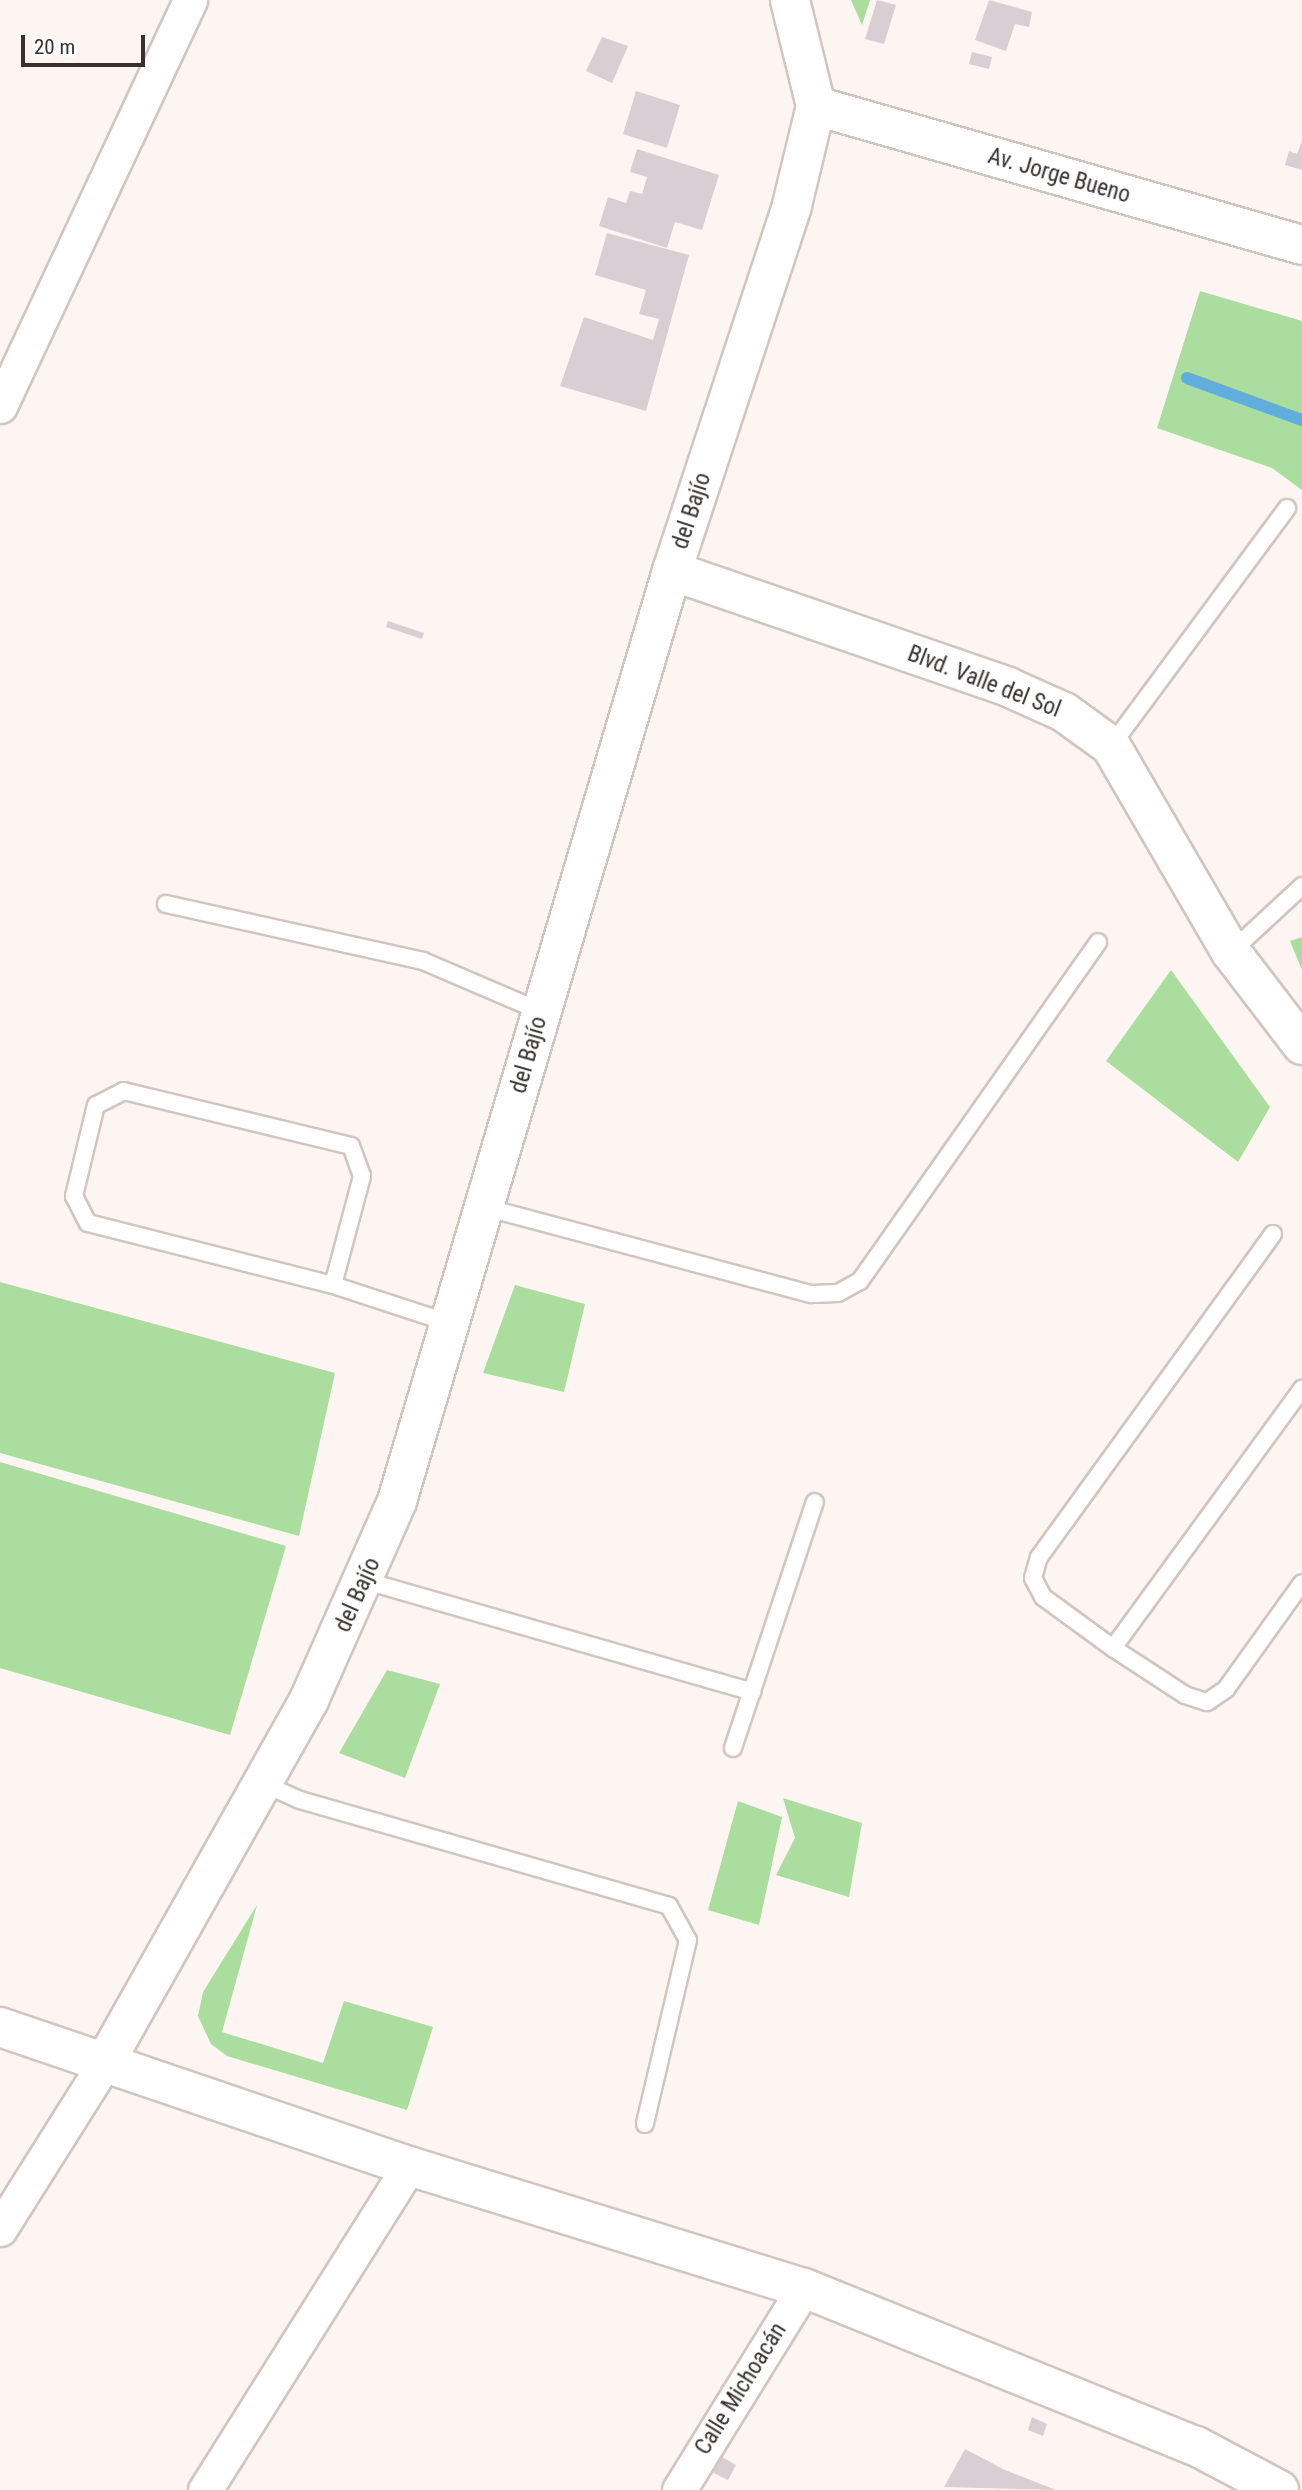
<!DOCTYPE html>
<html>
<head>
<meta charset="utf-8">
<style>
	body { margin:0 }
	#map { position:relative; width:1302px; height:2490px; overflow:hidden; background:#fdf5f2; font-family:"Roboto Condensed",sans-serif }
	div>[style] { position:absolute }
	.green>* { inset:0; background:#abdd9e }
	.stream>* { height:12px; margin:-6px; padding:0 6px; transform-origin:6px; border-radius:6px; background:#61aedd }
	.building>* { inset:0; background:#daced5 }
	.roads { filter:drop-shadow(2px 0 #d2c5c0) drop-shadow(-2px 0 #d2c5c0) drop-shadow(0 2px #d2c5c0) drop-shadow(0 -2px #d2c5c0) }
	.service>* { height:16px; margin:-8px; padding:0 8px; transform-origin:8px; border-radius:8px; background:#fff }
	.minor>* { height:33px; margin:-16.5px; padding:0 16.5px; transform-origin:16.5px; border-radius:16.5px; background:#fff }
	.tertiary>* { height:38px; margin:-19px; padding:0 19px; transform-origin:19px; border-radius:19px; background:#fff }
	span { translate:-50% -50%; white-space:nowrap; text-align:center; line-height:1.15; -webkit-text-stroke:6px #fff; paint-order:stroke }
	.street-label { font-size:23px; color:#36312f }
	.scale { position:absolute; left:21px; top:35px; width:124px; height:32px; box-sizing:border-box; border:4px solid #36312f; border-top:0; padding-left:9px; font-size:21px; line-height:24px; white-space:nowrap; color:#36312f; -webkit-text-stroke:5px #fff; paint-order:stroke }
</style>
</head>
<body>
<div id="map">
	<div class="green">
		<i style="clip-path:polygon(851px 0,870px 0,862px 25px)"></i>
		<i style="clip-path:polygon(1200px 291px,1302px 321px,1302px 490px,1272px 468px,1157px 428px)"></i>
		<i style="clip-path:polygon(1302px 937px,1302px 970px,1290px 941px)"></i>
		<i style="clip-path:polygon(1171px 970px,1270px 1107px,1238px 1162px,1106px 1061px)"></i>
		<i style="clip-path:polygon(0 1282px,335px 1373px,299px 1536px,0 1453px)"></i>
		<i style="clip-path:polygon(515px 1285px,585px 1304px,564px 1392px,483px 1373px)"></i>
		<i style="clip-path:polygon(0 1462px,286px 1546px,230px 1735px,0 1668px)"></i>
		<i style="clip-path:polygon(387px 1670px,440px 1684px,405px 1778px,339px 1753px)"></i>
		<i style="clip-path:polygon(783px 1798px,862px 1823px,849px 1897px,776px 1875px,795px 1838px)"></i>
		<i style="clip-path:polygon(738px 1801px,782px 1817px,759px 1925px,708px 1910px)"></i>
		<i style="clip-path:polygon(257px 1905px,222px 2032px,323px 2063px,344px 2001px,433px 2027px,407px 2110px,227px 2056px,211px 2044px,198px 2016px,203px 1992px)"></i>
	</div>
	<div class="stream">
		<i style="left:1187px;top:378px;width:122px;rotate:20.1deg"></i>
	</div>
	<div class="building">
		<i style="clip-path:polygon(877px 0,896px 5px,884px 44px,865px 39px)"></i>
		<i style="clip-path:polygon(989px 0,1032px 12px,1029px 27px,1015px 24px,1006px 51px,975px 40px)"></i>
		<i style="clip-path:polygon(602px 37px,628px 46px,612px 83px,586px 71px)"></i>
		<i style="clip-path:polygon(972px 52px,992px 57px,989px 69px,969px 64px)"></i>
		<i style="clip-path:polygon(636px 91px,680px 105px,667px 148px,623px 134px)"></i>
		<i style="clip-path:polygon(1302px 141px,1302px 170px,1285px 165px,1289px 151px,1297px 154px)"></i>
		<i style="clip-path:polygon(637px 149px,719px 175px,702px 230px,675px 222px,667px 248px,599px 226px,608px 197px,626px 203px,630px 191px,642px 194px,647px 177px,630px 172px)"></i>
		<i style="clip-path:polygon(607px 233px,689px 255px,646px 411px,560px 386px,584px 317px,653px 340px,659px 319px,639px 314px,646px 290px,595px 275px)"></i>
		<i style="clip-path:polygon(388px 621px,424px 633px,422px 639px,386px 627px)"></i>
		<i style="clip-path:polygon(1032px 2417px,1047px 2424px,1043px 2436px,1028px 2430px)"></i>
		<i style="clip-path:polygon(965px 2449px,1005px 2470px,1056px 2490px,944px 2487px)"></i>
		<i style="clip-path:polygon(713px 2452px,736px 2465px,728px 2480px,703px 2468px)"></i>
	</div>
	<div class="roads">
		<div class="service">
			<i style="left:1111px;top:746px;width:296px;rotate:-53.5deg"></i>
			<i style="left:166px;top:904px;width:263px;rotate:12.5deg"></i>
			<i style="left:423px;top:961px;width:129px;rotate:23.2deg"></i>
			<i style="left:1231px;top:952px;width:97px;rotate:-42.9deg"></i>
			<i style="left:484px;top:1207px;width:339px;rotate:14.9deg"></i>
			<i style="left:812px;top:1294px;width:26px;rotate:-2deg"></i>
			<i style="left:838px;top:1293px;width:25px;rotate:-29deg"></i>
			<i style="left:860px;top:1281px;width:414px;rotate:-54.9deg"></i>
			<i style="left:1273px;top:1234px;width:399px;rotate:125.9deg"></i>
			<i style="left:1039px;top:1557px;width:22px;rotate:106deg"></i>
			<i style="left:1033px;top:1578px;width:21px;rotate:62deg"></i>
			<i style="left:1043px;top:1597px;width:87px;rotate:36.1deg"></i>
			<i style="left:1113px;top:1648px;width:86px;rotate:33.1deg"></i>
			<i style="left:1185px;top:1695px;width:23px;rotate:18deg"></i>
			<i style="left:1207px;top:1702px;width:23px;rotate:-34deg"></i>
			<i style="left:1226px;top:1689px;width:130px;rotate:-54.4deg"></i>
			<i style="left:333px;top:1285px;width:113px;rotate:-75.1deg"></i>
			<i style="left:362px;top:1176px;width:32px;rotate:-110deg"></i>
			<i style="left:351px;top:1146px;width:234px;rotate:-166.4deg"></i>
			<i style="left:124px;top:1091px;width:31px;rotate:153deg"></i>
			<i style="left:96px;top:1105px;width:94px;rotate:103.6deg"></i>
			<i style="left:74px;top:1196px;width:30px;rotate:63deg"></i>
			<i style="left:88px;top:1223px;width:253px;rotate:14.2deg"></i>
			<i style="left:333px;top:1285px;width:122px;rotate:18.1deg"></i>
			<i style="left:366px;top:1581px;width:402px;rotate:16deg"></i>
			<i style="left:1113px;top:1648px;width:321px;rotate:-53.9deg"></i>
			<i style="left:733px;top:1748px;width:259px;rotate:-71.6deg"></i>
			<i style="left:264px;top:1784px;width:39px;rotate:24deg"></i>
			<i style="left:300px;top:1800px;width:384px;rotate:16deg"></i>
			<i style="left:669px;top:1906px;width:39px;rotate:61deg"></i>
			<i style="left:688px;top:1940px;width:189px;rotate:103.2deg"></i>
		</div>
		<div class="minor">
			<i style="left:0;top:406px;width:448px;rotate:-64.9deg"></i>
			<i style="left:0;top:2229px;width:195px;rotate:-57.8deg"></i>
			<i style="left:205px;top:2490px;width:383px;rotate:-57.8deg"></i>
			<i style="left:679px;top:2490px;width:238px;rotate:-58.3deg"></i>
		</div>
		<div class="tertiary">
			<i style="left:816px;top:106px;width:505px;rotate:15.96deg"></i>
			<i style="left:672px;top:571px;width:355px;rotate:19deg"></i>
			<i style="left:1008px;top:687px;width:61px;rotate:24.1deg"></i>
			<i style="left:1064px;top:712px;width:58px;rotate:35.9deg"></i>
			<i style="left:1111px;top:746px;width:238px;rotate:59.8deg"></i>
			<i style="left:1231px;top:952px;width:117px;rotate:52.6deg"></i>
			<i style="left:0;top:2027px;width:432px;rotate:18.8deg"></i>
			<i style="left:409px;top:2166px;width:413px;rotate:17.2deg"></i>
			<i style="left:804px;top:2288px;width:423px;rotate:22deg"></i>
			<i style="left:1196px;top:2446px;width:94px;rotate:27.9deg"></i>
			<i style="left:104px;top:2064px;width:418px;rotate:-60.6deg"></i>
			<i style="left:309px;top:1700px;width:218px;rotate:-66.1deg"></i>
			<i style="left:397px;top:1501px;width:970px;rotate:-73.53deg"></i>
			<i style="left:672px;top:571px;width:385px;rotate:-71.8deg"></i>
			<i style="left:792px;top:205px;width:102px;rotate:-76.4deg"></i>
			<i style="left:816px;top:106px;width:109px;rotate:-103.8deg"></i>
		</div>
	</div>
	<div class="street-label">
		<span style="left:1059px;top:176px;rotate:16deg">Av. Jorge Bueno</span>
		<span style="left:692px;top:511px;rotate:-72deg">del Bajío</span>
		<span style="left:984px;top:682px;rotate:21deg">Blvd. Valle del Sol</span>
		<span style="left:529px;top:1055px;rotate:-74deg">del Bajío</span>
		<span style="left:358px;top:1595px;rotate:-66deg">del Bajío</span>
		<span style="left:741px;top:2389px;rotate:-58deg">Calle Michoacán</span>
	</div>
	<div class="scale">20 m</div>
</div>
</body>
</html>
